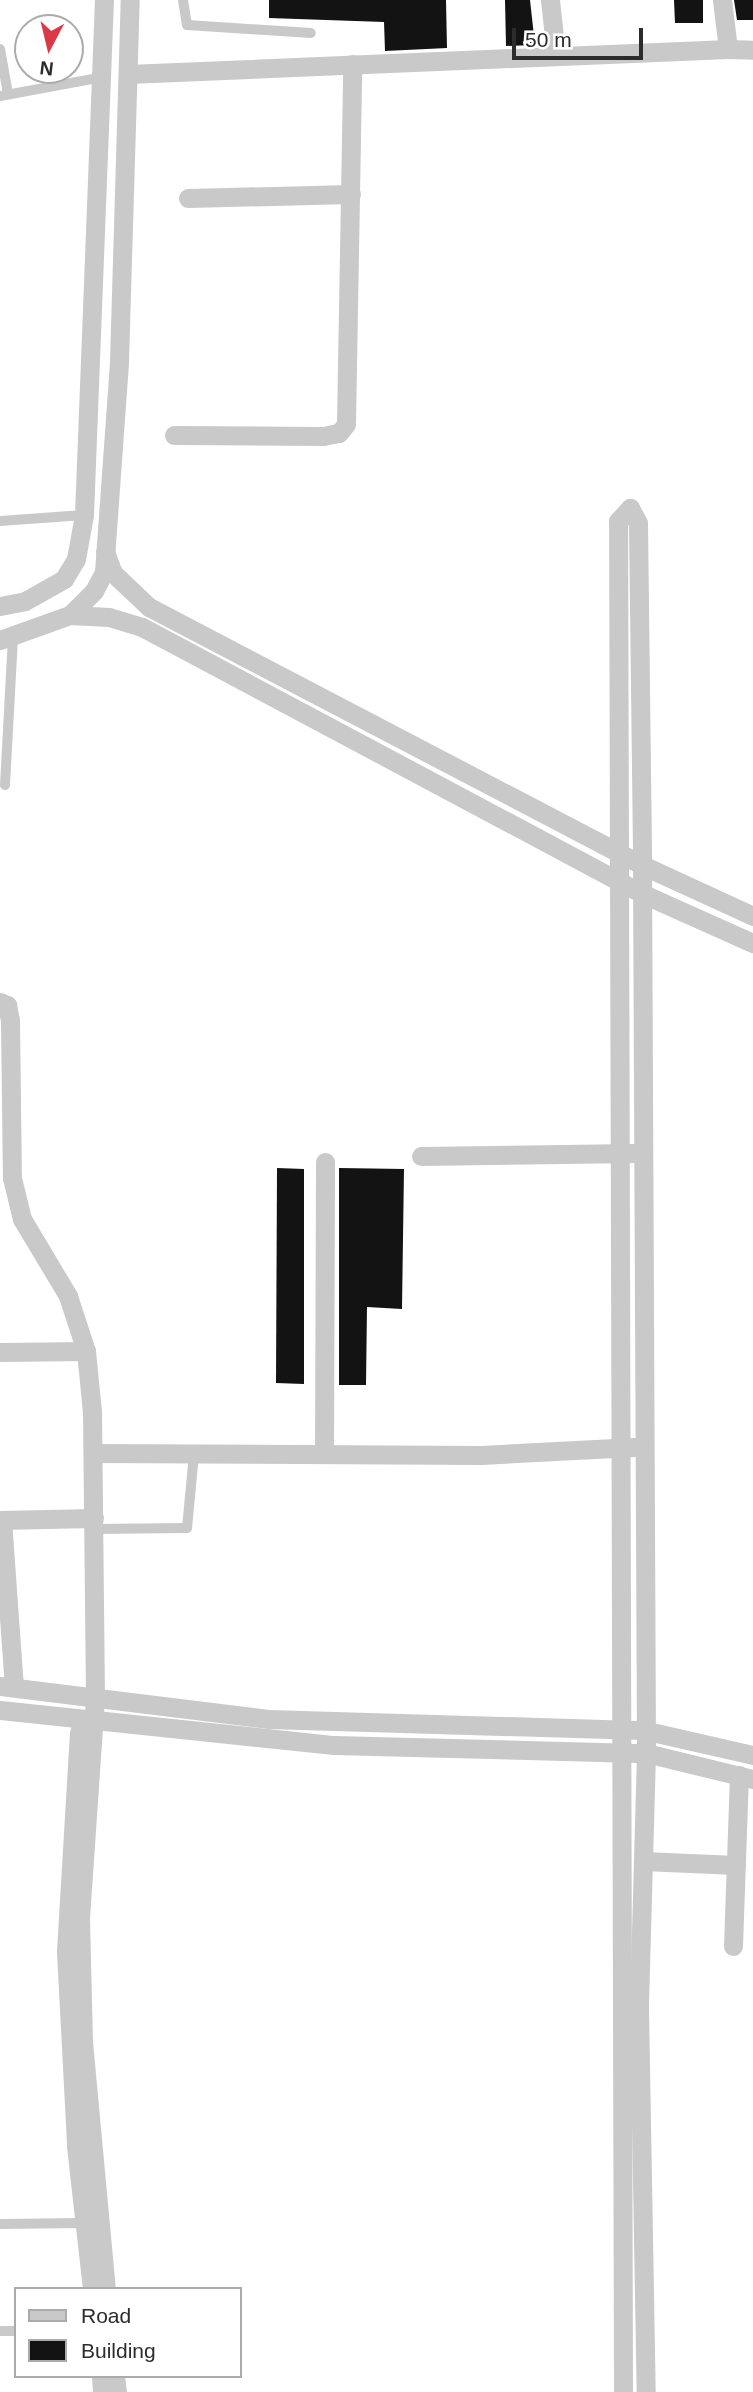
<!DOCTYPE html>
<html>
<head>
<meta charset="utf-8">
<style>
	body { margin:0 }
	#map { position:relative; width:753px; height:2392px; overflow:hidden; background:#fff; font-family:Helvetica,sans-serif }
	div>[style] { position:absolute }
	.building>* { inset:0; background:#131313 }
	.lane>* { height:10px; margin:-5px; padding:0 5px; transform-origin:5px; border-radius:5px; background:#c9c9c9 }
	.street>* { height:19px; margin:-9.5px; padding:0 9.5px; transform-origin:9.5px; border-radius:9.5px; background:#c9c9c9 }
	span { translate:-50% -50%; white-space:nowrap; text-align:center; line-height:1.15; -webkit-text-stroke:7px #fff; paint-order:stroke }
	.legend { position:absolute; left:14px; top:2287px; width:228px; height:91px; box-sizing:border-box; background:#fff; border:2px solid #ababab; margin:0; padding:9px 12px; list-style:none; font-size:21px; color:#2c2c2c }
	.legend li { display:flex; align-items:center; gap:14px; height:35px }
	.legend b { width:35px; border:2px solid #ababab }
	.north { position:absolute; left:14px; top:14px; width:70px; height:70px; box-sizing:border-box; background:#fff; border:2px solid #ababab; border-radius:50%; rotate:187deg; font-size:19px; font-weight:700; line-height:28px; text-align:center; color:#2c2c2c }
	.north::after { content:''; display:block; margin:auto; width:24px; height:32px; background:#d83a46; clip-path:polygon(50% 0,100% 100%,50% 72%,0 100%) }
	.scale { position:absolute; left:512px; top:28px; width:131px; height:32px; box-sizing:border-box; border:4px solid #2c2c2c; border-top:0; padding-left:9px; font-size:21px; line-height:24px; white-space:nowrap; color:#2c2c2c; -webkit-text-stroke:5px #fff; paint-order:stroke }
</style>
</head>
<body>
<div id="map">
	<div class="building">
		<i style="clip-path:polygon(269px 0,446px 0,447px 48px,385px 51px,384px 22px,269px 18px)"></i>
		<i style="clip-path:polygon(505px 0,530px 0,535px 45px,506px 46px)"></i>
		<i style="clip-path:polygon(674px 0,703px 0,703px 23px,675px 23px)"></i>
		<i style="clip-path:polygon(734px 0,753px 0,753px 20px,737px 20px)"></i>
		<i style="clip-path:polygon(277px 1168px,304px 1169px,304px 1384px,276px 1383px)"></i>
		<i style="clip-path:polygon(339px 1168px,404px 1169px,402px 1309px,367px 1307px,366px 1385px,339px 1385px)"></i>
	</div>
	<div class="lane">
		<i style="left:183px;top:0;width:25px;rotate:81deg"></i>
		<i style="left:187px;top:25px;width:124px;rotate:3.7deg"></i>
		<i style="left:0;top:49px;width:46px;rotate:79.9deg"></i>
		<i style="left:0;top:96px;width:100px;rotate:-10.4deg"></i>
		<i style="left:0;top:521px;width:84px;rotate:-4.1deg"></i>
		<i style="left:5px;top:785px;width:148px;rotate:-86.9deg"></i>
		<i style="left:95px;top:1529px;width:92px;rotate:-0.6deg"></i>
		<i style="left:187px;top:1528px;width:74px;rotate:-84.6deg"></i>
		<i style="left:0;top:2224px;width:84px;rotate:-0.7deg"></i>
		<i style="left:0;top:2331px;width:16px"></i>
	</div>
	<div class="street">
		<i style="left:550px;top:0;width:55px;rotate:83.8deg"></i>
		<i style="left:728px;top:49px;width:25px;rotate:2deg"></i>
		<i style="left:128px;top:74px;width:601px;rotate:-2.39deg"></i>
		<i style="left:728px;top:49px;width:49px;rotate:-97deg"></i>
		<i style="left:188px;top:198px;width:163px;rotate:-1.4deg"></i>
		<i style="left:174px;top:435px;width:149px;rotate:0.4deg"></i>
		<i style="left:323px;top:436px;width:16px;rotate:-11deg"></i>
		<i style="left:339px;top:433px;width:11px;rotate:-52deg"></i>
		<i style="left:346px;top:424px;width:360px;rotate:-89deg"></i>
		<i style="left:105px;top:552px;width:22px;rotate:69deg"></i>
		<i style="left:113px;top:573px;width:50px;rotate:43.4deg"></i>
		<i style="left:149px;top:607px;width:556px;rotate:27.62deg"></i>
		<i style="left:642px;top:865px;width:122px;rotate:24.7deg"></i>
		<i style="left:0;top:606px;width:25px;rotate:-11deg"></i>
		<i style="left:25px;top:601px;width:45px;rotate:-29.4deg"></i>
		<i style="left:64px;top:579px;width:23px;rotate:-59deg"></i>
		<i style="left:76px;top:559px;width:45px;rotate:-79.7deg"></i>
		<i style="left:84px;top:515px;width:515px;rotate:-87.78deg"></i>
		<i style="left:70px;top:615px;width:39px;rotate:3deg"></i>
		<i style="left:109px;top:617px;width:34px;rotate:17deg"></i>
		<i style="left:142px;top:627px;width:565px;rotate:28.06deg"></i>
		<i style="left:641px;top:893px;width:123px;rotate:24.1deg"></i>
		<i style="left:0;top:640px;width:74px;rotate:-19.7deg"></i>
		<i style="left:70px;top:615px;width:34px;rotate:-45deg"></i>
		<i style="left:94px;top:591px;width:21px;rotate:-62deg"></i>
		<i style="left:104px;top:572px;width:212px;rotate:-85.9deg"></i>
		<i style="left:119px;top:361px;width:361px;rotate:-88.3deg"></i>
		<i style="left:0;top:1002px;width:8px;rotate:23deg"></i>
		<i style="left:7px;top:1005px;width:15px;rotate:79deg"></i>
		<i style="left:10px;top:1020px;width:158px;rotate:89.3deg"></i>
		<i style="left:12px;top:1178px;width:42px;rotate:76.3deg"></i>
		<i style="left:22px;top:1219px;width:90px;rotate:59.1deg"></i>
		<i style="left:68px;top:1296px;width:58px;rotate:71.9deg"></i>
		<i style="left:86px;top:1351px;width:61px;rotate:84.4deg"></i>
		<i style="left:92px;top:1412px;width:286px;rotate:89.4deg"></i>
		<i style="left:95px;top:1698px;width:222px;rotate:93.9deg"></i>
		<i style="left:80px;top:1919px;width:123px;rotate:88.6deg"></i>
		<i style="left:83px;top:2042px;width:248px;rotate:84.7deg"></i>
		<i style="left:421px;top:1156px;width:214px;rotate:-0.8deg"></i>
		<i style="left:0;top:1352px;width:86px;rotate:-0.7deg"></i>
		<i style="left:93px;top:1453px;width:388px;rotate:0.3deg"></i>
		<i style="left:481px;top:1455px;width:153px;rotate:-3deg"></i>
		<i style="left:324px;top:1454px;width:292px;rotate:-89.8deg"></i>
		<i style="left:0;top:1520px;width:94px;rotate:-1.2deg"></i>
		<i style="left:2px;top:1520px;width:166px;rotate:85.9deg"></i>
		<i style="left:0;top:1686px;width:270px;rotate:7deg"></i>
		<i style="left:268px;top:1719px;width:375px;rotate:1.7deg"></i>
		<i style="left:643px;top:1730px;width:113px;rotate:12.8deg"></i>
		<i style="left:0;top:1710px;width:336px;rotate:6deg"></i>
		<i style="left:334px;top:1745px;width:312px;rotate:1.5deg"></i>
		<i style="left:646px;top:1753px;width:110px;rotate:13.7deg"></i>
		<i style="left:79px;top:1732px;width:220px;rotate:93.4deg"></i>
		<i style="left:66px;top:1952px;width:194px;rotate:87deg"></i>
		<i style="left:76px;top:2146px;width:144px;rotate:83.6deg"></i>
		<i style="left:643px;top:1861px;width:93px;rotate:2.5deg"></i>
		<i style="left:733px;top:1946px;width:171px;rotate:-88deg"></i>
		<i style="left:101px;top:2376px;width:16px;rotate:86deg"></i>
		<i style="left:115px;top:2376px;width:16px;rotate:83deg"></i>
		<i style="left:623px;top:2392px;width:1871px;rotate:-90.15deg"></i>
		<i style="left:618px;top:521px;width:18px;rotate:-47deg"></i>
		<i style="left:630px;top:508px;width:17px;rotate:62deg"></i>
		<i style="left:638px;top:523px;width:342px;rotate:89.3deg"></i>
		<i style="left:642px;top:865px;width:888px;rotate:89.74deg"></i>
		<i style="left:646px;top:1753px;width:255px;rotate:91.6deg"></i>
		<i style="left:639px;top:2008px;width:384px;rotate:89deg"></i>
	</div>
	<ul class="legend">
	<li><b style="height:9px;background:#c9c9c9"></b>Road</li>
	<li><b style="height:19px;background:#131313"></b>Building</li>
	</ul>
	<div class="north">N</div>
	<div class="scale">50 m</div>
</div>
</body>
</html>
